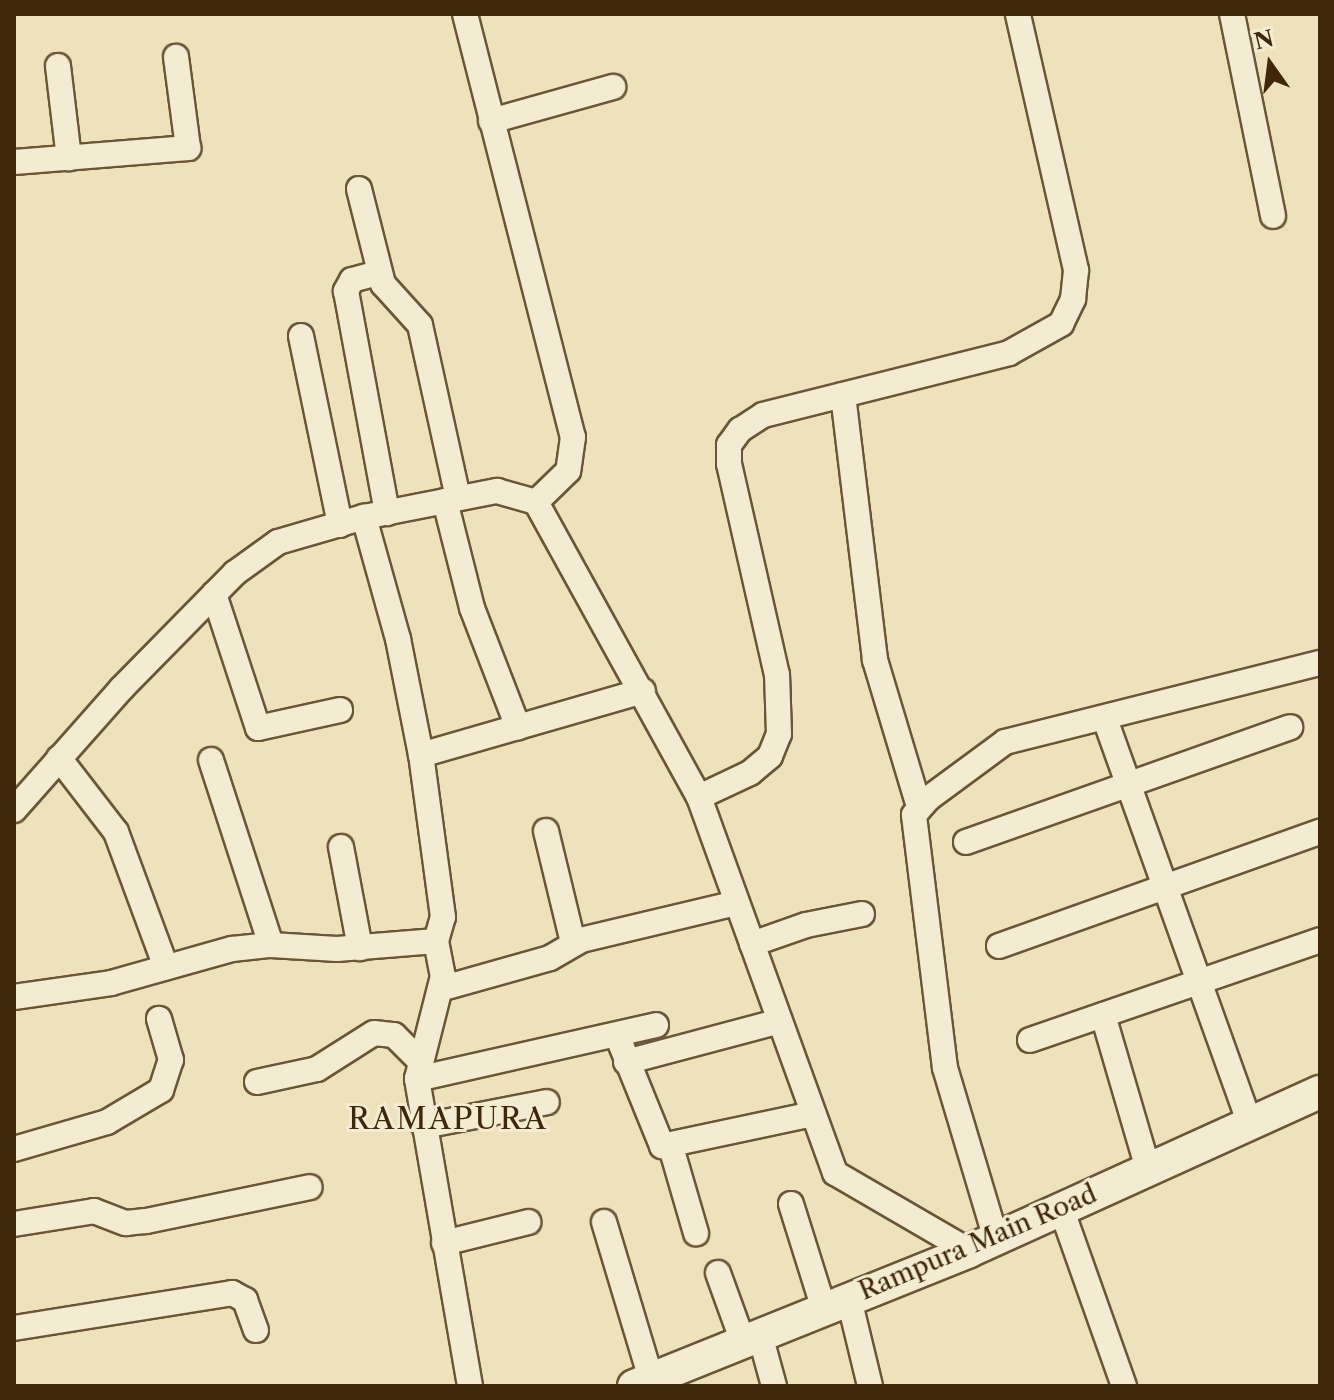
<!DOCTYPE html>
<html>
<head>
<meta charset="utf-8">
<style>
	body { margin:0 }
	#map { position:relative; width:1334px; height:1400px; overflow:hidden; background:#ede2bb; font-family:"Libre Caslon Text",serif }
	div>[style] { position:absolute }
	.roads { filter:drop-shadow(2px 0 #6a5636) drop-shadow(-2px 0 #6a5636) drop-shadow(0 2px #6a5636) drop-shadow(0 -2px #6a5636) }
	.street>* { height:24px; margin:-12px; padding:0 12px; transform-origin:12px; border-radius:12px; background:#f3ecd3 }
	.secondary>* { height:32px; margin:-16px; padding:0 16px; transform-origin:16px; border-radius:16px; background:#f3ecd3 }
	span { translate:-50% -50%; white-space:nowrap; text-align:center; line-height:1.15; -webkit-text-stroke:6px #f3ecd3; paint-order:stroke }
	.street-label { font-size:26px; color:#3f270a }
	.quarter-label { font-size:30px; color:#3f270a; letter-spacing:2px }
	.frame { position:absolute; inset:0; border:16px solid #3f270a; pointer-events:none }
	.north { position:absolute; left:1230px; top:24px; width:80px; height:80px; -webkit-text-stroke:6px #f3ecd3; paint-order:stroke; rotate:346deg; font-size:22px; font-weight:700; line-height:32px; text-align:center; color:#3f270a }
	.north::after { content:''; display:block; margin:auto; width:28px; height:36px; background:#3f270a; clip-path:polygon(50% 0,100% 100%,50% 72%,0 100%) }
</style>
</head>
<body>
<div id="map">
	<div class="roads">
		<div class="street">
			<i style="left:465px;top:14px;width:437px;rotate:75.7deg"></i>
			<i style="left:573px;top:437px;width:34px;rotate:98deg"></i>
			<i style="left:568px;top:471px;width:45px;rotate:135.9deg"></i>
			<i style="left:1232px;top:14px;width:206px;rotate:78.5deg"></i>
			<i style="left:58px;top:66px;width:93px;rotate:83.2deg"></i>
			<i style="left:491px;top:121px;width:127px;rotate:-15.6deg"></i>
			<i style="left:14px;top:162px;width:175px;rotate:-4.6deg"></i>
			<i style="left:188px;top:148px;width:92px;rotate:-97.5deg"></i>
			<i style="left:359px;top:189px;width:98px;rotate:75.8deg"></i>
			<i style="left:383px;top:284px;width:55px;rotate:47.9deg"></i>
			<i style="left:420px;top:325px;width:177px;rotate:77.6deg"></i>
			<i style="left:378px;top:273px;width:27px;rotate:165deg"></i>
			<i style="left:352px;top:280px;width:13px;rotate:119deg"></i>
			<i style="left:346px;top:291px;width:226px;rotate:79.5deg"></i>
			<i style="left:301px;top:336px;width:193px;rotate:78.3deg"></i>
			<i style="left:843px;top:395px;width:267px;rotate:83.1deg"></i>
			<i style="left:875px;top:660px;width:153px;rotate:73.3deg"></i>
			<i style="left:445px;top:501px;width:110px;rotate:75.8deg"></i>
			<i style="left:472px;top:608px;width:128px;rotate:68.9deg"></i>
			<i style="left:214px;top:594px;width:141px;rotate:71.8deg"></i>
			<i style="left:258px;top:728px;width:84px;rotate:-12.4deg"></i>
			<i style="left:1105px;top:719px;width:429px;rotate:70.3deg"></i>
			<i style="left:421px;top:755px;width:231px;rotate:-16.1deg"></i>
			<i style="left:59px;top:758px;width:93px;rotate:52.4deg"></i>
			<i style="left:116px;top:832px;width:144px;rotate:69.7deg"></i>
			<i style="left:211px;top:760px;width:194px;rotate:72deg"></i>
			<i style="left:699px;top:797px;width:56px;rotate:-25.2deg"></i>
			<i style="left:750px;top:773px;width:26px;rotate:-40deg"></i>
			<i style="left:770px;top:756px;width:24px;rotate:-68deg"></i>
			<i style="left:779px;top:734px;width:59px;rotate:-91.9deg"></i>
			<i style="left:777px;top:675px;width:216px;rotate:-102.8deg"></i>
			<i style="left:729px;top:464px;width:19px;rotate:-90deg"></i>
			<i style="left:729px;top:445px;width:19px;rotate:-54deg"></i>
			<i style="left:740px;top:430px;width:27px;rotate:-33deg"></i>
			<i style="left:763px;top:415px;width:254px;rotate:-14.1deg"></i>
			<i style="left:1009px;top:353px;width:60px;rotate:-29.1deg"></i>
			<i style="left:1061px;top:324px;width:28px;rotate:-64deg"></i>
			<i style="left:1073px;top:299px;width:29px;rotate:-84deg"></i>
			<i style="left:1076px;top:270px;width:262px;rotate:-102.8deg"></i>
			<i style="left:14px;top:810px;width:162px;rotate:-48.5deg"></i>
			<i style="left:121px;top:689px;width:163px;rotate:-45.5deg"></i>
			<i style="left:235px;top:573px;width:53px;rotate:-35.8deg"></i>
			<i style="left:278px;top:542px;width:90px;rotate:-16.2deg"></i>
			<i style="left:364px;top:517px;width:136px;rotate:-11.1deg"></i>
			<i style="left:497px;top:491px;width:41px;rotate:15.8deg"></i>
			<i style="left:536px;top:502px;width:337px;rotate:61.1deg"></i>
			<i style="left:699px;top:797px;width:400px;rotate:70.1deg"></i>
			<i style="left:835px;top:1173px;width:155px;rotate:30.2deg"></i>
			<i style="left:546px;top:831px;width:115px;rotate:76.4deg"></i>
			<i style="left:966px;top:842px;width:344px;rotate:-19.5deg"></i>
			<i style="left:341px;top:847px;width:103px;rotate:79.3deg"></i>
			<i style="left:436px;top:941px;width:36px;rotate:79deg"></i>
			<i style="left:443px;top:976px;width:106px;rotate:104.2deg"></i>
			<i style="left:417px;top:1079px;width:312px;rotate:80.2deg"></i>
			<i style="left:752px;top:944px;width:57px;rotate:-19.4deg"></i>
			<i style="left:806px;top:925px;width:57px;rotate:-11.1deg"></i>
			<i style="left:999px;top:946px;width:341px;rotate:-19.6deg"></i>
			<i style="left:440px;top:989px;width:114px;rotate:-15.7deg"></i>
			<i style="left:550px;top:958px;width:36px;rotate:-30deg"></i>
			<i style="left:581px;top:940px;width:159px;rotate:-13.4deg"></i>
			<i style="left:14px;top:997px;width:98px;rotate:-8.2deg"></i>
			<i style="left:111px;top:983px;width:126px;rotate:-15.7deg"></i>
			<i style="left:232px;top:949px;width:39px;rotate:-6deg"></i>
			<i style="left:271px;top:945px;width:66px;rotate:3.5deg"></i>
			<i style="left:337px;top:949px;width:99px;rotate:-4.6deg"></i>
			<i style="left:436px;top:941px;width:25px;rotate:-74deg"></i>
			<i style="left:443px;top:917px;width:163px;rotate:-97.7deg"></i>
			<i style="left:421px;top:755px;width:118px;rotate:-101.2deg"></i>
			<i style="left:398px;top:639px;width:127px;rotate:-105.6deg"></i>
			<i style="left:1103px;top:1015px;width:160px;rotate:73.7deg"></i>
			<i style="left:617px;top:1035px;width:120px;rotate:67.9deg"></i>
			<i style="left:662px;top:1146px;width:153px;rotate:-12deg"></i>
			<i style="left:1030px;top:1040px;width:307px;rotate:-19deg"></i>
			<i style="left:626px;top:1062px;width:159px;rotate:-14.9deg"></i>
			<i style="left:417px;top:1079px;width:245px;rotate:-12.7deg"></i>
			<i style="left:257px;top:1082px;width:61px;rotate:-12.2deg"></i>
			<i style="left:317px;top:1069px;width:67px;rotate:-32.3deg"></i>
			<i style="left:374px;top:1033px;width:20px;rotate:6deg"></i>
			<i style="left:394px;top:1035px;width:34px;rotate:45deg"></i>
			<i style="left:424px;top:1126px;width:125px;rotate:-11deg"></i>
			<i style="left:671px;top:1147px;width:90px;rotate:73.8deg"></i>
			<i style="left:14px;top:1149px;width:97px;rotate:-16.2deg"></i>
			<i style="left:107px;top:1122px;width:63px;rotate:-30.7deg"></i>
			<i style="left:161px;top:1090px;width:32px;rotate:-72deg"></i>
			<i style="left:171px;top:1060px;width:43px;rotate:-106.3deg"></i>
			<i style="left:791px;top:1204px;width:110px;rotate:72.6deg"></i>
			<i style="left:1061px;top:1208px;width:189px;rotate:70.5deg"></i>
			<i style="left:604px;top:1222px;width:164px;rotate:73.3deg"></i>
			<i style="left:14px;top:1224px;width:81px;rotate:-9.2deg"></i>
			<i style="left:94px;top:1211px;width:34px;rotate:21deg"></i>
			<i style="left:126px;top:1223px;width:20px;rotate:-6deg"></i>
			<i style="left:146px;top:1221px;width:167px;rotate:-11.7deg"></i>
			<i style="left:996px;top:1239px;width:178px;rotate:-106.6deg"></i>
			<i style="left:945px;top:1068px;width:255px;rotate:-97deg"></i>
			<i style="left:914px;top:815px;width:23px;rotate:-49deg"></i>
			<i style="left:929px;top:798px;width:94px;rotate:-36.4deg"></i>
			<i style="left:1005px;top:742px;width:325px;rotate:-14.1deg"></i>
			<i style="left:444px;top:1243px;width:87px;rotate:-14deg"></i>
			<i style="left:718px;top:1273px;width:73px;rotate:70.1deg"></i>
			<i style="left:849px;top:1299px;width:89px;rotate:76.4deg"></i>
			<i style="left:14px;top:1328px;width:221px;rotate:-9.1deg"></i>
			<i style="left:232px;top:1293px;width:15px;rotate:28deg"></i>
			<i style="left:245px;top:1300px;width:32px;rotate:70deg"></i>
			<i style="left:760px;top:1335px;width:53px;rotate:74.6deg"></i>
		</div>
		<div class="secondary">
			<i style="left:634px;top:1386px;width:361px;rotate:-21.9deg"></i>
			<i style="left:969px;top:1251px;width:385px;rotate:-24.4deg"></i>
		</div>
	</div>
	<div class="street-label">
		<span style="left:978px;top:1243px;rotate:-23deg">Rampura Main Road</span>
	</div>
	<div class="quarter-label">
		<span style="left:448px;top:1119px">RAMAPURA</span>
	</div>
	<div class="frame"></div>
	<div class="north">N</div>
</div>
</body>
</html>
